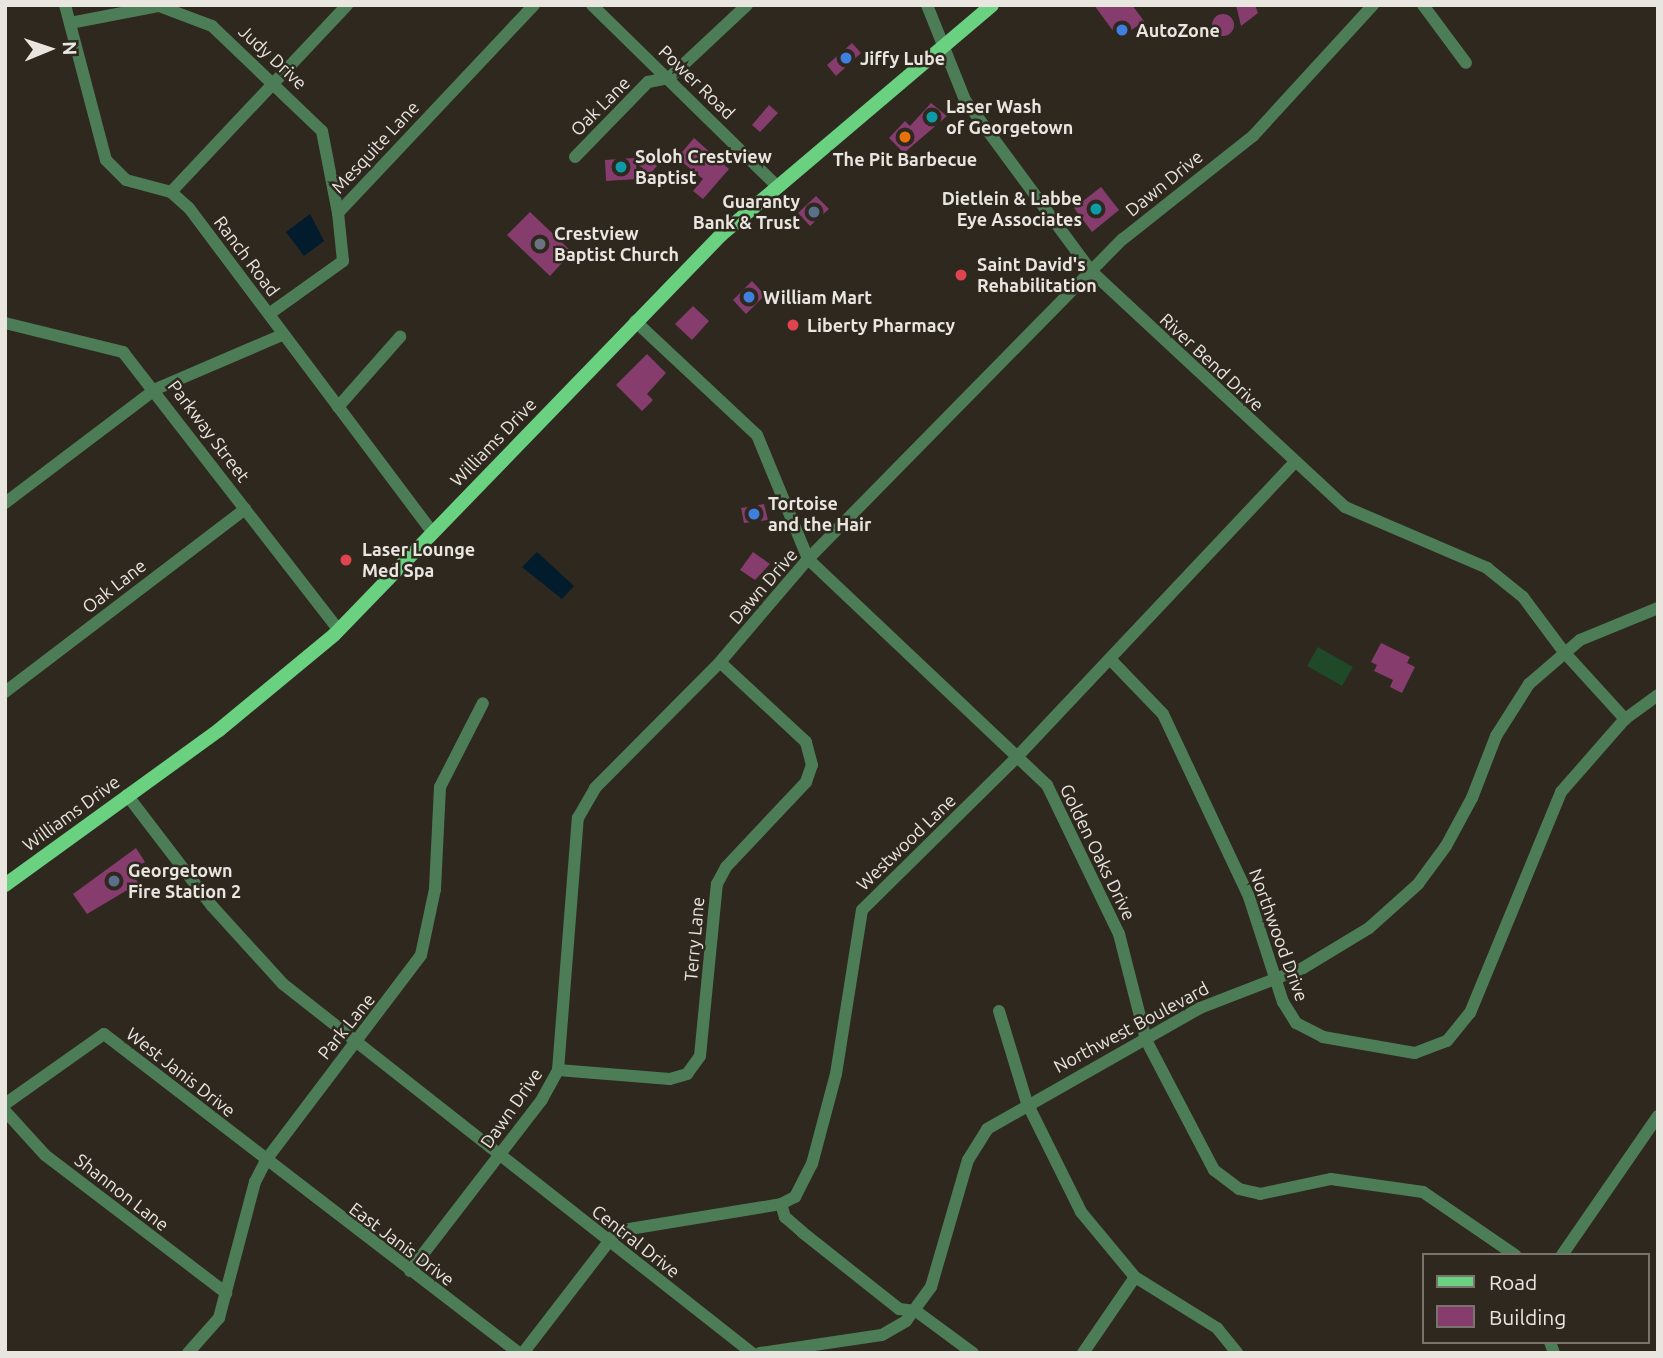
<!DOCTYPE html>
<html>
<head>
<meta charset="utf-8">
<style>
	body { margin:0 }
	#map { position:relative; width:1663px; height:1358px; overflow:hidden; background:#2e281f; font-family:Ubuntu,sans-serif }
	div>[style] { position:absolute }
	.green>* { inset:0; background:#1f4928 }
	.water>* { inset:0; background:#021c2d }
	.building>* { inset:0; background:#863d6e }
	.round { border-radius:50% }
	.minor>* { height:12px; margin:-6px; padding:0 6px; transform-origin:6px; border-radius:6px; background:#4d7d56 }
	.major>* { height:14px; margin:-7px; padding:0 7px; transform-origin:7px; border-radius:7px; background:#69d180 }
	.dots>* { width:19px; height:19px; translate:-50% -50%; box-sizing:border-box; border:4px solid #2e281f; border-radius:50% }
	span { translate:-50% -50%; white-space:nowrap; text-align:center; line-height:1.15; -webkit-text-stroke:5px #2e281f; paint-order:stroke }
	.poi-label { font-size:18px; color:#e9e5df; font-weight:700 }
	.left { translate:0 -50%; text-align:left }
	.right { translate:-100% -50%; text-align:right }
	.street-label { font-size:18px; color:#e9e5df }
	.frame { position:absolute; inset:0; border:7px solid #e9e5df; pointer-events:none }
	.legend { position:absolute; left:1422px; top:1253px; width:228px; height:91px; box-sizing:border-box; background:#2e281f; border:2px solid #79746c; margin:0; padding:9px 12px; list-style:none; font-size:21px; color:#e9e5df }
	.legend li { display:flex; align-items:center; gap:14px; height:35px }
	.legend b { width:35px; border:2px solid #79746c }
	.north { position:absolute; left:14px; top:14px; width:70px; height:70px; -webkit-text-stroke:5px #2e281f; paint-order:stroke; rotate:88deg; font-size:19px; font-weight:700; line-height:28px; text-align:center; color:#e9e5df }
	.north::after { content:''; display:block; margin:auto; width:24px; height:32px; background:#e9e5df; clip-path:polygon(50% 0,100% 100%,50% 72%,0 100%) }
</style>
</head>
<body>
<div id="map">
	<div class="green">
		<i style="clip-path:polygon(1318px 647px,1353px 667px,1342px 686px,1307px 666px)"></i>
	</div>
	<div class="water">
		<i style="clip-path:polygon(310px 214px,324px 241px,304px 256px,286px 232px)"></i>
		<i style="clip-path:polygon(537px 552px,574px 586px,562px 599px,522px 567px)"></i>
	</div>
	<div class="building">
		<i style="clip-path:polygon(1094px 5px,1132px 5px,1144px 21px,1119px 39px)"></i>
		<i style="clip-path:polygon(1236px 5px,1255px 5px,1258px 13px,1241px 26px)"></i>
		<i class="round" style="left:1212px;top:14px;width:22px;height:22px"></i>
		<i style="clip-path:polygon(852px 43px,861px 53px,836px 76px,827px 65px)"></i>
		<i style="clip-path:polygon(931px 103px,947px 116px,904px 153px,889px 138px,905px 121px,910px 126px)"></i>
		<i style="clip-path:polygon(769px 105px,778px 113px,760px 132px,752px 125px)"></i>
		<i style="clip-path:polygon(694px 138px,729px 169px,703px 199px,693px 191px,703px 179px,677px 158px)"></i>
		<i style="clip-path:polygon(640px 152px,657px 166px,650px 174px,636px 163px,637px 179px,606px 181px,605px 160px,634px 158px)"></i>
		<i style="clip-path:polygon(1101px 187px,1119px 210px,1092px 232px,1074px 208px)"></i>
		<i style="clip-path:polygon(816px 196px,829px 209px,810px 226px,798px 213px)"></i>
		<i style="clip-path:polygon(530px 212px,572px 252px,550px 276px,507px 235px)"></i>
		<i style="clip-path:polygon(752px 281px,765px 295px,746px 314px,733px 300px)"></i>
		<i style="clip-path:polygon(693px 306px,709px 321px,692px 340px,675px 324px)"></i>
		<i style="clip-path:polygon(647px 354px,666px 373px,647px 394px,653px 400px,642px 411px,616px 385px)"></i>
		<i style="clip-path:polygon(764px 504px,768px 520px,744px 523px,741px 508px)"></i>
		<i style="clip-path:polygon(753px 552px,770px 564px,755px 580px,740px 570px)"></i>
		<i style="clip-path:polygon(1381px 643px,1410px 657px,1407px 663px,1415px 667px,1402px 693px,1390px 687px,1393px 680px,1374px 671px,1377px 665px,1371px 662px)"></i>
		<i style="clip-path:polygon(136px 848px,145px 862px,140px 865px,145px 872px,135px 879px,139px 883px,87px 914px,73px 894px)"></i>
	</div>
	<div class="minor">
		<i style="left:65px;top:5px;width:160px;rotate:75.2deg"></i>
		<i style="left:106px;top:160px;width:28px;rotate:45deg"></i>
		<i style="left:126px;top:180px;width:47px;rotate:14.9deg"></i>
		<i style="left:171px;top:192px;width:24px;rotate:42deg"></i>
		<i style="left:189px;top:208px;width:406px;rotate:53.1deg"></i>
		<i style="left:592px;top:5px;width:257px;rotate:44.4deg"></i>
		<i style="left:927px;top:5px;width:102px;rotate:68.2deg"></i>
		<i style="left:965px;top:100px;width:212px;rotate:53.6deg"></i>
		<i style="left:1091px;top:271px;width:347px;rotate:42.9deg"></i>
		<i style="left:1345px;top:507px;width:155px;rotate:23.2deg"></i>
		<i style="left:1487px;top:568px;width:46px;rotate:38.9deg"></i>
		<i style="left:1523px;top:597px;width:69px;rotate:53.3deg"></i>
		<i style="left:1564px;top:652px;width:91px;rotate:47.7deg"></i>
		<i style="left:1423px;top:5px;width:72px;rotate:53.4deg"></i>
		<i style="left:70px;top:23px;width:91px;rotate:-10.8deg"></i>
		<i style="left:159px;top:6px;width:57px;rotate:20.7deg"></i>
		<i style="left:212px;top:26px;width:152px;rotate:43.7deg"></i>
		<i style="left:322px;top:131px;width:84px;rotate:79deg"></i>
		<i style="left:575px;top:157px;width:105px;rotate:-45.8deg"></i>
		<i style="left:648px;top:82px;width:21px;rotate:-11deg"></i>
		<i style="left:669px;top:78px;width:107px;rotate:-43.1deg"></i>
		<i style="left:171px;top:192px;width:257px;rotate:-46.7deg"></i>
		<i style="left:269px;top:314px;width:91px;rotate:-35.6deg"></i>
		<i style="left:343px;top:261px;width:48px;rotate:-95.9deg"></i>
		<i style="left:338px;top:213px;width:286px;rotate:-46.7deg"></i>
		<i style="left:635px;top:321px;width:167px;rotate:43.1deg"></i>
		<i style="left:757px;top:435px;width:134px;rotate:67.6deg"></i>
		<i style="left:808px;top:559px;width:329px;rotate:43.4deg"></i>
		<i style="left:1047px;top:785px;width:165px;rotate:64.2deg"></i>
		<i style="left:1119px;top:934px;width:109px;rotate:75.7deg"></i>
		<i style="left:1146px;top:1040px;width:147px;rotate:62.4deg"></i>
		<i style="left:1214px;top:1170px;width:31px;rotate:37deg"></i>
		<i style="left:1239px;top:1189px;width:22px;rotate:13deg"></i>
		<i style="left:1260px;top:1194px;width:73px;rotate:-11.9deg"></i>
		<i style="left:1331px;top:1179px;width:93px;rotate:8deg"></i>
		<i style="left:1423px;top:1192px;width:112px;rotate:34.4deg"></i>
		<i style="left:5px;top:323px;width:122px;rotate:13.8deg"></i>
		<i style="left:123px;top:352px;width:352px;rotate:52.2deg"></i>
		<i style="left:338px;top:407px;width:94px;rotate:-48.5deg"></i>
		<i style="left:5px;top:503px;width:189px;rotate:-37.1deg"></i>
		<i style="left:156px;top:389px;width:137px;rotate:-23.2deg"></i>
		<i style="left:1110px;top:659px;width:76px;rotate:46.1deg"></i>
		<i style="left:1163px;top:714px;width:202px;rotate:64.8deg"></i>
		<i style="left:1249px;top:897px;width:110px;rotate:72.1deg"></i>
		<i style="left:1283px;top:1002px;width:25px;rotate:58deg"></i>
		<i style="left:1296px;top:1023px;width:30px;rotate:27deg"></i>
		<i style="left:1323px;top:1037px;width:93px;rotate:9.9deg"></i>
		<i style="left:1415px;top:1053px;width:34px;rotate:-21deg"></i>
		<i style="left:1447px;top:1041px;width:36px;rotate:-51deg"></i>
		<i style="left:1470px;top:1013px;width:239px;rotate:-67.6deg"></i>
		<i style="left:1561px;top:792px;width:97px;rotate:-48.8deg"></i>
		<i style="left:1625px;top:719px;width:41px;rotate:-36deg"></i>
		<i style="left:5px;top:692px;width:302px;rotate:-37.3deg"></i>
		<i style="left:127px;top:795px;width:140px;rotate:52.6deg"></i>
		<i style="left:212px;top:906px;width:105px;rotate:47.7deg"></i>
		<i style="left:283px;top:984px;width:597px;rotate:38.19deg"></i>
		<i style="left:999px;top:1011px;width:96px;rotate:73.1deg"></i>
		<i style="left:1027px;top:1103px;width:122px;rotate:63.6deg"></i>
		<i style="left:1081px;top:1212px;width:85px;rotate:50.3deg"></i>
		<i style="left:1135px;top:1277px;width:97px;rotate:31.9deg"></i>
		<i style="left:1217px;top:1328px;width:32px;rotate:51deg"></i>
		<i style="left:558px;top:1070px;width:112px;rotate:4.6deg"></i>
		<i style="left:670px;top:1079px;width:18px;rotate:-16deg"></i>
		<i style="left:687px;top:1074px;width:22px;rotate:-54deg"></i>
		<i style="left:700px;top:1056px;width:173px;rotate:-84.4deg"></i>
		<i style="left:717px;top:884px;width:19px;rotate:-62deg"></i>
		<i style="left:726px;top:867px;width:117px;rotate:-46.7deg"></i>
		<i style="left:806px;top:782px;width:18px;rotate:-71deg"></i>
		<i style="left:812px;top:765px;width:24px;rotate:-105deg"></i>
		<i style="left:806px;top:742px;width:117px;rotate:-137.1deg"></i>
		<i style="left:5px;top:1104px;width:121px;rotate:-35.3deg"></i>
		<i style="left:104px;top:1034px;width:523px;rotate:37.55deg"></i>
		<i style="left:5px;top:1111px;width:59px;rotate:47.7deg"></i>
		<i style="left:45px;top:1155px;width:228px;rotate:37.3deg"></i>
		<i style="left:781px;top:1204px;width:14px;rotate:73deg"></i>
		<i style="left:785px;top:1217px;width:23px;rotate:41deg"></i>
		<i style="left:802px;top:1232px;width:124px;rotate:38.4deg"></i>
		<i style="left:899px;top:1309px;width:17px;rotate:7deg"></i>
		<i style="left:916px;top:1311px;width:71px;rotate:36.4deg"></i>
		<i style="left:1562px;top:1255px;width:169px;rotate:-55.4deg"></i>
		<i style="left:410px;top:1271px;width:215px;rotate:-52.4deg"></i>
		<i style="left:541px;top:1101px;width:35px;rotate:-61deg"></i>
		<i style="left:558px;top:1070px;width:253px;rotate:-85.5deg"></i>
		<i style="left:578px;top:818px;width:34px;rotate:-60deg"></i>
		<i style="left:595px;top:788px;width:177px;rotate:-45.2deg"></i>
		<i style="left:720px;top:662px;width:135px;rotate:-49.5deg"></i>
		<i style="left:808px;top:559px;width:449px;rotate:-45.5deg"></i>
		<i style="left:1123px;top:239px;width:166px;rotate:-38.4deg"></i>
		<i style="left:1253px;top:136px;width:178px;rotate:-47.5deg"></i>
		<i style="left:1550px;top:1342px;width:12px;rotate:70deg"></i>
		<i style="left:188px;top:1353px;width:47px;rotate:-48.5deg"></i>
		<i style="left:219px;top:1318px;width:141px;rotate:-75.2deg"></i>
		<i style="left:255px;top:1182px;width:25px;rotate:-63deg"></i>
		<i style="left:266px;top:1160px;width:257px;rotate:-52.9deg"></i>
		<i style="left:421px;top:955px;width:67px;rotate:-78deg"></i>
		<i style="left:435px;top:889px;width:102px;rotate:-87.2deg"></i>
		<i style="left:440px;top:787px;width:94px;rotate:-62.9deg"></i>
		<i style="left:523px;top:1353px;width:154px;rotate:-52.4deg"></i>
		<i style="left:617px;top:1231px;width:166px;rotate:-9.3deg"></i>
		<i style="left:781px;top:1204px;width:16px;rotate:-27deg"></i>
		<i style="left:795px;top:1197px;width:37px;rotate:-63deg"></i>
		<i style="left:812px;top:1164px;width:93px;rotate:-75.1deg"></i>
		<i style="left:836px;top:1074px;width:166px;rotate:-81deg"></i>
		<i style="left:862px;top:910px;width:219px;rotate:-44.6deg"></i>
		<i style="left:1018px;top:756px;width:403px;rotate:-46.7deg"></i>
		<i style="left:760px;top:1353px;width:123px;rotate:-8.4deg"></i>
		<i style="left:882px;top:1335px;width:28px;rotate:-30deg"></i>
		<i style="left:906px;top:1321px;width:42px;rotate:-53.7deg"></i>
		<i style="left:931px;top:1287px;width:132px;rotate:-73.8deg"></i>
		<i style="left:968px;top:1160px;width:36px;rotate:-58deg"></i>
		<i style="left:987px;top:1129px;width:245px;rotate:-29.6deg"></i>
		<i style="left:1200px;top:1008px;width:110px;rotate:-21.2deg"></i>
		<i style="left:1303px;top:968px;width:77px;rotate:-31.2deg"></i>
		<i style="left:1369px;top:928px;width:66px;rotate:-41.9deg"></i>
		<i style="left:1418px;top:884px;width:47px;rotate:-53.6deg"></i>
		<i style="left:1446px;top:846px;width:55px;rotate:-61.6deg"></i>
		<i style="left:1472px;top:798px;width:66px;rotate:-68.8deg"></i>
		<i style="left:1496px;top:736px;width:62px;rotate:-57.6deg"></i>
		<i style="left:1529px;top:684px;width:67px;rotate:-40.8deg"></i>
		<i style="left:1580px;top:640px;width:84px;rotate:-22.3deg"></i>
		<i style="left:1083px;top:1353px;width:92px;rotate:-55.6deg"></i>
	</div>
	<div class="major">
		<i style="left:5px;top:885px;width:264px;rotate:-35.9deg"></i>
		<i style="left:219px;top:730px;width:149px;rotate:-39.6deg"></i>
		<i style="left:334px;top:635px;width:557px;rotate:-45.95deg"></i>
		<i style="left:721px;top:235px;width:355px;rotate:-40.3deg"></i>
	</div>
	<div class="dots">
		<i style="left:1122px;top:30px;background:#3f7fe0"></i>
		<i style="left:846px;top:58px;background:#3f7fe0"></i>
		<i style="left:932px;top:117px;background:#0f9aa8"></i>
		<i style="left:905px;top:137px;background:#e8710a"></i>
		<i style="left:621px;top:167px;background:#0f9aa8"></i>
		<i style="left:1096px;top:209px;background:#0f9aa8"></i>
		<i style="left:814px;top:212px;background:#5c6f8a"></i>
		<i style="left:540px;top:244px;background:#6b7280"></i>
		<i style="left:961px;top:275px;background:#e0444e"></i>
		<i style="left:749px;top:297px;background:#3f7fe0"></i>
		<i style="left:793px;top:325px;background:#e0444e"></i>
		<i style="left:754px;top:514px;background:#3f7fe0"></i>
		<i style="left:346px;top:560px;background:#e0444e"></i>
		<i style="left:114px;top:881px;background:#5c6f8a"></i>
	</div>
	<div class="poi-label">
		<span class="left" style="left:1136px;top:30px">AutoZone</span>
		<span class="left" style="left:860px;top:58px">Jiffy Lube</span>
		<span class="left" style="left:946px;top:117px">Laser Wash<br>of Georgetown</span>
		<span class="left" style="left:635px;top:167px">Soloh Crestview<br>Baptist</span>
		<span style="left:905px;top:159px">The Pit Barbecue</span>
		<span class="right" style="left:1082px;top:209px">Dietlein &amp; Labbe<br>Eye Associates</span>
		<span class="right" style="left:800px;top:212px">Guaranty<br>Bank &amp; Trust</span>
		<span class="left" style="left:554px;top:244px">Crestview<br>Baptist Church</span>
		<span class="left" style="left:977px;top:275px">Saint David's<br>Rehabilitation</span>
		<span class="left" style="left:763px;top:297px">William Mart</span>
		<span class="left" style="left:807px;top:325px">Liberty Pharmacy</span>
		<span class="left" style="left:768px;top:514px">Tortoise<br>and the Hair</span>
		<span class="left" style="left:362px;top:560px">Laser Lounge<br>Med Spa</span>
		<span class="left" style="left:128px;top:881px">Georgetown<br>Fire Station 2</span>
	</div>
	<div class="street-label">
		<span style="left:273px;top:57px;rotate:43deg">Judy Drive</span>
		<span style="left:697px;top:82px;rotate:44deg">Power Road</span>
		<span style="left:600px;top:106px;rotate:-45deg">Oak Lane</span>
		<span style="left:375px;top:147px;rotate:-47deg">Mesquite Lane</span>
		<span style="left:1164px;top:183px;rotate:-39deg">Dawn Drive</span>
		<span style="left:247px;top:256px;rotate:53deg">Ranch Road</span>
		<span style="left:1212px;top:362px;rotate:43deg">River Bend Drive</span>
		<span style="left:209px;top:431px;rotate:53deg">Parkway Street</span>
		<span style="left:493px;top:442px;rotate:-46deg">Williams Drive</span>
		<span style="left:114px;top:586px;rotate:-38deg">Oak Lane</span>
		<span style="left:763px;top:586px;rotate:-49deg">Dawn Drive</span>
		<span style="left:71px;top:813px;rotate:-36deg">Williams Drive</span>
		<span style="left:906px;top:842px;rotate:-44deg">Westwood Lane</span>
		<span style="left:1098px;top:852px;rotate:64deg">Golden Oaks Drive</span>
		<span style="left:1279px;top:935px;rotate:70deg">Northwood Drive</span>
		<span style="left:694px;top:939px;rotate:-85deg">Terry Lane</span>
		<span style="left:346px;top:1026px;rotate:-51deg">Park Lane</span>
		<span style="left:1131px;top:1027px;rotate:-28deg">Northwest Boulevard</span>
		<span style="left:181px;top:1072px;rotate:38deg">West Janis Drive</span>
		<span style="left:511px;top:1108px;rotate:-55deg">Dawn Drive</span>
		<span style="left:122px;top:1192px;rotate:38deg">Shannon Lane</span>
		<span style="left:636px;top:1241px;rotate:38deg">Central Drive</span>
		<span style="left:402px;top:1244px;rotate:37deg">East Janis Drive</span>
	</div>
	<div class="frame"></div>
	<ul class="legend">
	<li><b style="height:9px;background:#69d180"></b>Road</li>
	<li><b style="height:19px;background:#863d6e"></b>Building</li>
	</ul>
	<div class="north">N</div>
</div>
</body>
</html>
